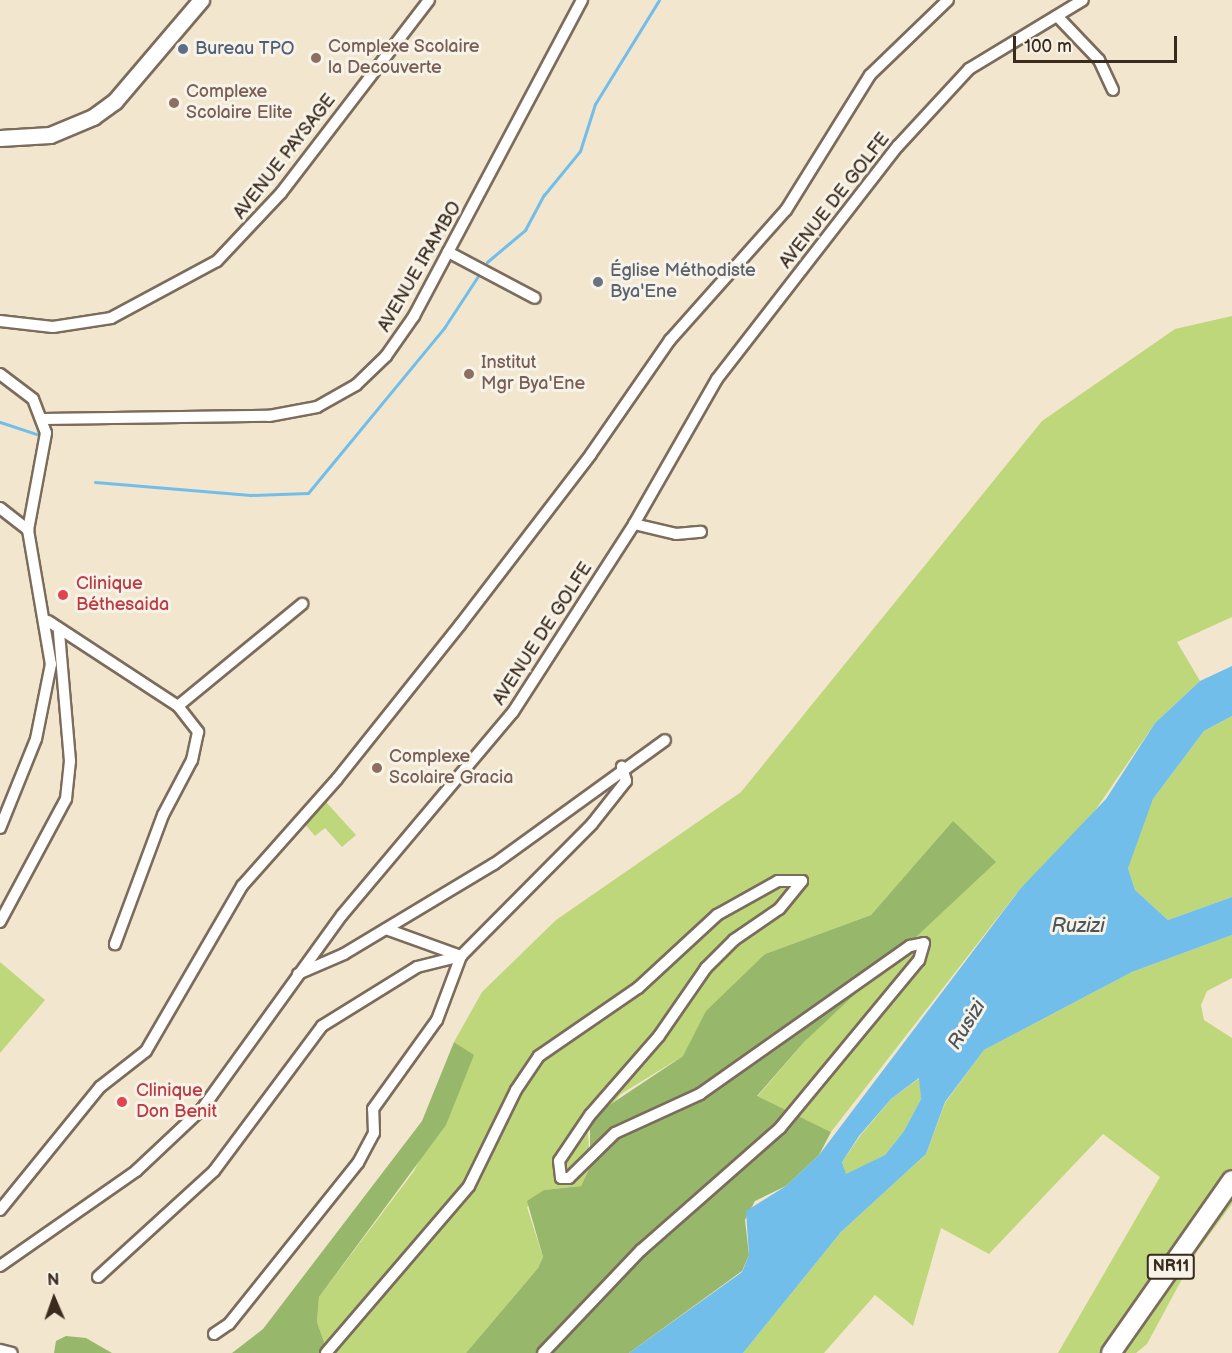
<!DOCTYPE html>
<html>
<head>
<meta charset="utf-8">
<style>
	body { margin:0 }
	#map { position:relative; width:1232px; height:1353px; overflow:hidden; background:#f3e6ce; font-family:"Balsamiq Sans",sans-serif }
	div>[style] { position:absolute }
	.green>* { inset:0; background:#bfd77b }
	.forest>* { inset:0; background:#97b86b }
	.water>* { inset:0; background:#71beeb }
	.stream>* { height:3px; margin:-1.5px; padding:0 1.5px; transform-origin:1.5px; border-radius:1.5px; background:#71beeb }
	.roads { filter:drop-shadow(2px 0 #7b6c5c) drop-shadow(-2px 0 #7b6c5c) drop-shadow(0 2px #7b6c5c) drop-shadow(0 -2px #7b6c5c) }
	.street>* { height:10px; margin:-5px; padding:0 5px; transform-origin:5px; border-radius:5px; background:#fff }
	.secondary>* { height:15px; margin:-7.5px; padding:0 7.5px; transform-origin:7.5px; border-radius:7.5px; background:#fff }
	.highway>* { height:18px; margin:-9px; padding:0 9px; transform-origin:9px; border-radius:9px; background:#fff }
	.dots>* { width:16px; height:16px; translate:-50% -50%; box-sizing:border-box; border:3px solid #f7f3e8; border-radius:50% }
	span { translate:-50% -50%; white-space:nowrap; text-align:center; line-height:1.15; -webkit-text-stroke:6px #f7f3e8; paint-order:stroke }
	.shield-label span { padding:2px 4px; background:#f7f3e8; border:2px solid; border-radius:4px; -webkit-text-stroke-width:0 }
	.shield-label { font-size:16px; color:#3b2a1e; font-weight:700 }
	.education-label { font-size:18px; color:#785e54 }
	.left { translate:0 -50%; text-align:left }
	.service-label { font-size:18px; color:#4e5e75 }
	.street-label { font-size:18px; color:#3b2a1e }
	.worship-label { font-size:18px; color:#5b616d }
	.health-label { font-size:18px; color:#be3a42 }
	.water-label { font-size:20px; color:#4b565c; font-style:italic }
	.north { position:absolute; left:24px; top:1269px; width:60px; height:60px; -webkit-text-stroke:4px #f7f3e8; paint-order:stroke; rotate:358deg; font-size:16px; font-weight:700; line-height:24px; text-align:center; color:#3b2a1e }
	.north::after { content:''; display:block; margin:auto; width:21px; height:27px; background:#3b2a1e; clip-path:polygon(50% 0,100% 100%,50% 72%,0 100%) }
	.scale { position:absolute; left:1013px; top:36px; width:164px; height:27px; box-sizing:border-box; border:3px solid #3b2a1e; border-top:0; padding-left:8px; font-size:18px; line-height:21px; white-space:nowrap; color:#3b2a1e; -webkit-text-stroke:4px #f7f3e8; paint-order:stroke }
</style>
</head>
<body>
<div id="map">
	<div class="green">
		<i style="clip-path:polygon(1232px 316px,1232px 617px,1177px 642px,1200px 681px,1155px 723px,1081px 831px,1020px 889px,831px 1132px,757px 1097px,805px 1041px,954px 821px,871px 915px,765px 954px,683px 1056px,621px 1094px,588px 1132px,590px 1167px,581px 1186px,544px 1190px,527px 1207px,543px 1257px,538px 1268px,466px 1353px,328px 1353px,317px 1322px,319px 1297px,414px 1171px,473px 1055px,454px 1042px,482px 992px,556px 920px,741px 792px,1042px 421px,1175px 329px)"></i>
		<i style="clip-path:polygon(1232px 716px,1232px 897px,1168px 920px,1135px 890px,1128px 868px,1132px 845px,1153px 799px,1204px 731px)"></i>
		<i style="clip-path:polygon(326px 802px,356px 835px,342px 847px,325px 828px,315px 836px,303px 822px)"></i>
		<i style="clip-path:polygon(1232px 935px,1232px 978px,1207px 991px,1201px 1005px,1204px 1020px,1232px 1038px,1232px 1204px,1196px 1253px,1147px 1344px,1136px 1353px,1058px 1353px,1160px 1177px,1103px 1134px,989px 1254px,941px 1228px,913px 1326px,875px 1295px,824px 1353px,743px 1353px,841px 1232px,926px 1154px,945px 1103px,984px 1050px,1132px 972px)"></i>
		<i style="clip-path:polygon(0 962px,45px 1000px,0 1053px)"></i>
		<i style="clip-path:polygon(920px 1078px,921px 1099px,904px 1131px,885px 1155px,846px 1175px,842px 1162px,860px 1136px,891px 1099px)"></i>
	</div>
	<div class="forest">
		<i style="clip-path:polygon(953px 821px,996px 862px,805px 1041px,757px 1096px,831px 1132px,819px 1155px,786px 1186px,755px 1201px,745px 1220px,749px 1255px,742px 1271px,629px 1353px,466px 1353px,538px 1268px,543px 1257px,527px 1201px,544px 1190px,581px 1186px,590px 1167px,590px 1126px,602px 1110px,683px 1056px,706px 1011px,765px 954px,871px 915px)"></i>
		<i style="clip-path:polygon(454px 1042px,474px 1055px,446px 1125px,319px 1297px,317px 1322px,328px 1353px,232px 1353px,263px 1329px,422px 1121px)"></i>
		<i style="clip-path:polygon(66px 1336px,86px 1338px,112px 1353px,54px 1353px,56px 1341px)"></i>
	</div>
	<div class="water">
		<i style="clip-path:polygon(evenodd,1232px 666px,1232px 716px,1204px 731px,1153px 799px,1128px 868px,1135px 890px,1168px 920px,1232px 897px,1232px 935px,1132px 972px,984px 1050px,945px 1102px,926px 1154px,841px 1232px,743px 1353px,629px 1353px,742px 1272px,749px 1255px,746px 1211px,786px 1186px,819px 1155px,1020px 889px,1106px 799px,1155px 723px,1200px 681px,1232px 666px,919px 1078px,921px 1099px,904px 1131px,885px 1155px,846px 1174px,842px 1162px,859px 1136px,891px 1099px,919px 1078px)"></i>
	</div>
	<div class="stream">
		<i style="left:487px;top:262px;width:50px;rotate:-40.1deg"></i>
		<i style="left:525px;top:230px;width:40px;rotate:-62deg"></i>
		<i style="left:544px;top:195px;width:57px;rotate:-50.7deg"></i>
		<i style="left:580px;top:151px;width:49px;rotate:-72.3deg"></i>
		<i style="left:595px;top:104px;width:122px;rotate:-58.4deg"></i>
		<i style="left:0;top:422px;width:41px;rotate:18.4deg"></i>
		<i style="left:95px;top:482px;width:156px;rotate:4.8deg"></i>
		<i style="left:250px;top:495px;width:58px;rotate:-2deg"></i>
		<i style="left:308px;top:493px;width:214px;rotate:-50.5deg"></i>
		<i style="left:444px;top:328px;width:66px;rotate:-56.8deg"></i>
	</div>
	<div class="roads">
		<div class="street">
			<i style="left:1057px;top:16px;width:61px;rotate:46.3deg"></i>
			<i style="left:1099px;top:60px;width:33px;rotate:65deg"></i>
			<i style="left:448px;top:252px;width:98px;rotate:27.9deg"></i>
			<i style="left:0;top:321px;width:53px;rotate:6.5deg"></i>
			<i style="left:53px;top:327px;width:59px;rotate:-8.8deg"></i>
			<i style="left:111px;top:318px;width:120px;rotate:-28.3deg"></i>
			<i style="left:217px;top:261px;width:93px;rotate:-46.7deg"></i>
			<i style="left:281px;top:193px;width:243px;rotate:-52.5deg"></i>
			<i style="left:0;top:374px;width:41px;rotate:37.1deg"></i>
			<i style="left:33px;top:399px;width:36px;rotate:69deg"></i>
			<i style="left:46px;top:433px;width:99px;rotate:100.5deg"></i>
			<i style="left:28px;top:530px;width:136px;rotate:80.3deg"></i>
			<i style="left:51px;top:664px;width:76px;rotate:101.3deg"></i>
			<i style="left:36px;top:739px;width:96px;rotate:112deg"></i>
			<i style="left:43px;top:419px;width:226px;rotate:-0.8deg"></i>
			<i style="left:269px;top:416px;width:49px;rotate:-10.6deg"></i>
			<i style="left:317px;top:407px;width:45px;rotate:-29.4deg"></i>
			<i style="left:356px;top:385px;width:42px;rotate:-44deg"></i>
			<i style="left:386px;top:356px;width:49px;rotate:-55deg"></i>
			<i style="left:414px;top:316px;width:358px;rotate:-62deg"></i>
			<i style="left:0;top:508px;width:36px;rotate:38deg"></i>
			<i style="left:634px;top:524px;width:43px;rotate:13.4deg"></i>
			<i style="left:676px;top:534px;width:25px;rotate:-5deg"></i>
			<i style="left:48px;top:621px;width:155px;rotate:33.2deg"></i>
			<i style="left:178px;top:706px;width:33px;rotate:52deg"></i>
			<i style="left:198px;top:732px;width:29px;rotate:102deg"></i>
			<i style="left:192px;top:760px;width:62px;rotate:117.8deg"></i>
			<i style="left:163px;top:815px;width:138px;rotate:110.4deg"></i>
			<i style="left:178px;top:706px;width:161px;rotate:-39.4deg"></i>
			<i style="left:0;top:922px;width:140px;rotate:-61.8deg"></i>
			<i style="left:66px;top:799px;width:38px;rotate:-84deg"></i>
			<i style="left:70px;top:761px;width:129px;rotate:-94.9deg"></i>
			<i style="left:386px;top:929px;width:80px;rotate:19.8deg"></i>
			<i style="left:298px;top:974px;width:50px;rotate:-23.5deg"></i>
			<i style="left:344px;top:954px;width:175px;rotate:-31deg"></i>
			<i style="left:494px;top:864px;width:211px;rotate:-35.9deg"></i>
			<i style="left:0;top:1210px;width:159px;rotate:-50.9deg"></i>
			<i style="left:100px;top:1087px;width:58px;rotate:-38deg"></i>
			<i style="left:146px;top:1051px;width:191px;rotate:-59.8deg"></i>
			<i style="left:242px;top:886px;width:143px;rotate:-48.4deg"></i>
			<i style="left:337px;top:779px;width:197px;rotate:-51.4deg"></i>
			<i style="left:460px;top:625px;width:215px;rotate:-52.5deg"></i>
			<i style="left:591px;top:454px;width:139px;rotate:-55.3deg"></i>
			<i style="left:670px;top:340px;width:174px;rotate:-48.3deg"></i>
			<i style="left:786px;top:210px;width:159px;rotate:-58.1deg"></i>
			<i style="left:870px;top:75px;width:108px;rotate:-43.9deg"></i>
			<i style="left:0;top:1266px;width:166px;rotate:-34.9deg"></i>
			<i style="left:136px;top:1171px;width:91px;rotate:-43.2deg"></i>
			<i style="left:202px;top:1109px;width:239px;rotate:-54.2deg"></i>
			<i style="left:342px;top:915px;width:265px;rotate:-49.9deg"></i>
			<i style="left:513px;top:712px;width:224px;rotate:-57.2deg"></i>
			<i style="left:634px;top:524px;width:167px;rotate:-60.2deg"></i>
			<i style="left:717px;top:379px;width:295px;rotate:-52.2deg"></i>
			<i style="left:898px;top:146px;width:105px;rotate:-47.3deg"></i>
			<i style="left:969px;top:69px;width:133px;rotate:-31.2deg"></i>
			<i style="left:98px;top:1277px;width:157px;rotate:-42.4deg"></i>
			<i style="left:214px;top:1171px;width:181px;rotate:-53.3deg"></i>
			<i style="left:322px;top:1026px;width:112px;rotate:-31.8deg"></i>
			<i style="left:417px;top:967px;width:45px;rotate:-14deg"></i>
			<i style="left:214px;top:1334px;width:18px;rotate:-34deg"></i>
			<i style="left:229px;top:1324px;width:206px;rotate:-51.3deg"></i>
			<i style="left:358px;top:1163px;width:34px;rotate:-62deg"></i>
			<i style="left:374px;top:1133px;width:24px;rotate:-92deg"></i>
			<i style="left:373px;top:1109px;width:110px;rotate:-54.3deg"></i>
			<i style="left:437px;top:1020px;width:68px;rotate:-69.4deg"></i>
			<i style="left:461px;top:956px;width:186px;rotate:-45.2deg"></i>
			<i style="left:592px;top:824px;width:55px;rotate:-51.7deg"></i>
			<i style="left:626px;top:781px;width:15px;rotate:-106deg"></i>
			<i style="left:0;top:1350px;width:12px;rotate:14deg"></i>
			<i style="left:326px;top:1353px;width:220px;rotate:-49.4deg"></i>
			<i style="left:469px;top:1186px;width:107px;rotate:-63.9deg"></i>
			<i style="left:516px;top:1090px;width:41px;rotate:-55.9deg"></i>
			<i style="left:539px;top:1056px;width:120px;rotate:-34.5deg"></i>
			<i style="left:638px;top:988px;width:108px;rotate:-42.7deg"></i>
			<i style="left:717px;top:915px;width:70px;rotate:-29.1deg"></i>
			<i style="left:778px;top:881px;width:24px"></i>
			<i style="left:802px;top:881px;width:36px;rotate:129deg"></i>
			<i style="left:779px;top:909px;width:55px;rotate:145.4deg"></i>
			<i style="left:734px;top:940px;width:40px;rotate:135deg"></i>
			<i style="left:706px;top:968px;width:83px;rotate:124.7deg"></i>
			<i style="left:659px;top:1036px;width:105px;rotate:131.1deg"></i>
			<i style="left:590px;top:1115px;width:55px;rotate:124deg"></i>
			<i style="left:559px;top:1161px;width:17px;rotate:83deg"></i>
			<i style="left:561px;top:1178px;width:8px"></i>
			<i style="left:569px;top:1178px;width:64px;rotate:-44.4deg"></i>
			<i style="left:615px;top:1133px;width:94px;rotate:-24.6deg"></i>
			<i style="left:700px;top:1094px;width:257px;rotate:-35.2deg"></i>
			<i style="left:910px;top:946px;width:14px;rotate:-12deg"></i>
			<i style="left:924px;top:943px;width:18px;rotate:106deg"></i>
			<i style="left:919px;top:960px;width:218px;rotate:129.6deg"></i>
			<i style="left:780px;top:1128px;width:185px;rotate:138.7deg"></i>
			<i style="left:641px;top:1250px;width:142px;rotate:133.6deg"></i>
		</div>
		<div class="secondary">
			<i style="left:0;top:138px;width:50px;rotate:-3.4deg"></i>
			<i style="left:50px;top:135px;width:47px;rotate:-22.7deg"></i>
			<i style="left:93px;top:117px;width:27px;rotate:-36deg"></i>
			<i style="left:115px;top:101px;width:133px;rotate:-49.6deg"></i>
		</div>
		<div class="highway">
			<i style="left:1111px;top:1353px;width:211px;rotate:-55deg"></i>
		</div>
	</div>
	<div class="dots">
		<i style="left:183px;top:49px;background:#5c6f8a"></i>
		<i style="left:316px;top:58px;background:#8d6e63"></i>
		<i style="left:174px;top:103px;background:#8d6e63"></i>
		<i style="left:598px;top:282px;background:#6b7280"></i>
		<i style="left:469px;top:374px;background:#8d6e63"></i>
		<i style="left:63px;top:595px;background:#e0444e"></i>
		<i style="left:377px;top:768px;background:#8d6e63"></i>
		<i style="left:122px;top:1102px;background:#e0444e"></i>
	</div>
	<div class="shield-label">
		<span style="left:1171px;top:1267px">NR11</span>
	</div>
	<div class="education-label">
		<span class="left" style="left:328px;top:58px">Complexe Scolaire<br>la Decouverte</span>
		<span class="left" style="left:186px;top:103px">Complexe<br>Scolaire Elite</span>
		<span class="left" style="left:481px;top:374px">Institut<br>Mgr Bya'Ene</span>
		<span class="left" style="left:389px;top:768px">Complexe<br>Scolaire Gracia</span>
	</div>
	<div class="service-label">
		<span class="left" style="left:195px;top:49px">Bureau TPO</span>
	</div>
	<div class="street-label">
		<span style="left:285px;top:157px;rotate:-52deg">AVENUE PAYSAGE</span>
		<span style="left:835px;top:201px;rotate:-52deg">AVENUE DE GOLFE</span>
		<span style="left:420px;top:267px;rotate:-60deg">AVENUE IRAMBO</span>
		<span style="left:543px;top:634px;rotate:-57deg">AVENUE DE GOLFE</span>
	</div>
	<div class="worship-label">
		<span class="left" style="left:610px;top:282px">Église Méthodiste<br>Bya'Ene</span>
	</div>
	<div class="health-label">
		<span class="left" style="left:76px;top:595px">Clinique<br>Béthesaida</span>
		<span class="left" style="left:136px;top:1102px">Clinique<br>Don Benit</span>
	</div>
	<div class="water-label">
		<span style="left:1078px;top:926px">Ruzizi</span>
		<span style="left:967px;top:1025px;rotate:-59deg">Rusizi</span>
	</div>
	<div class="north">N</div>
	<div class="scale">100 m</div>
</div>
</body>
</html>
